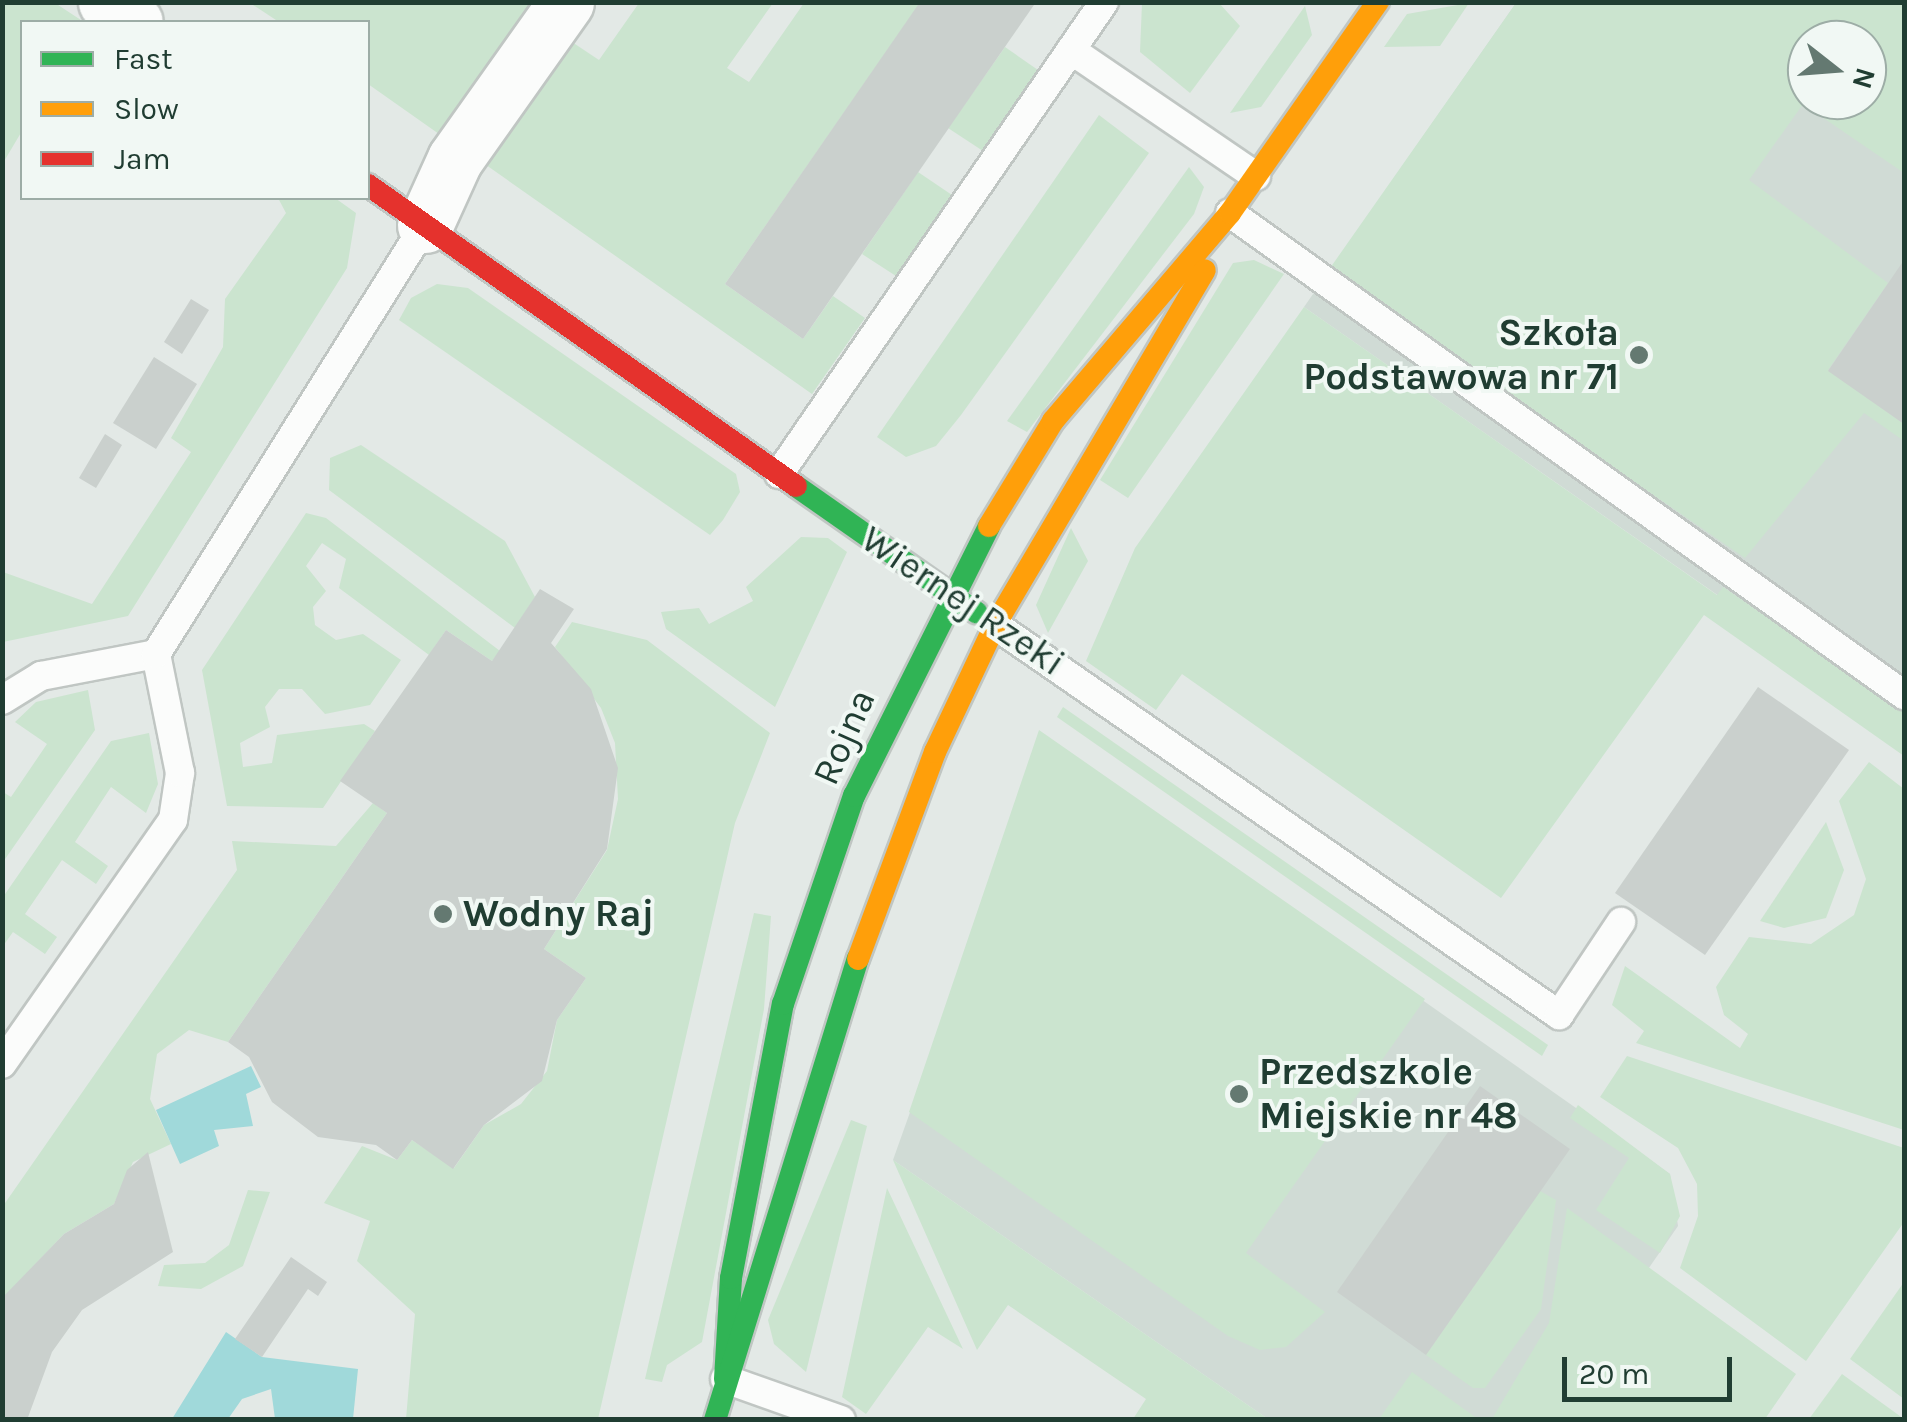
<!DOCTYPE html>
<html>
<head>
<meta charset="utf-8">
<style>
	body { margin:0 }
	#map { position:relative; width:1907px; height:1422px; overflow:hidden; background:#e3e9e6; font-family:Karla,sans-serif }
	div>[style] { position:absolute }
	.built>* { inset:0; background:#d0dbd5 }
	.green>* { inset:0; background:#cbe4cf }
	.water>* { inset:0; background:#a0d9da }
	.building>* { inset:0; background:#cad0cd }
	.roads { filter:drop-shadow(2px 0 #c0c6c3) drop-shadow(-2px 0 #c0c6c3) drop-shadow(0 2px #c0c6c3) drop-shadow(0 -2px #c0c6c3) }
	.lane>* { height:28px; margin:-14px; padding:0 14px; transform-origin:14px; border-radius:14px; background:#fbfcfb }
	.street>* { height:55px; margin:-27.5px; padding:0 27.5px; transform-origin:27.5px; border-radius:27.5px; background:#fbfcfb }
	.fast>* { height:22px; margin:-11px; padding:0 11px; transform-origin:11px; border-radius:11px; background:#30b455 }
	.slow>* { height:22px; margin:-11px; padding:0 11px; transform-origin:11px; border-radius:11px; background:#ff9f0a }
	.jam>* { height:22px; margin:-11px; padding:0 11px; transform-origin:11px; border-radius:11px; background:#e5322d }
	.dots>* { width:28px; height:28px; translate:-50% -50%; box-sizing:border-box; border:5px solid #f1f8f4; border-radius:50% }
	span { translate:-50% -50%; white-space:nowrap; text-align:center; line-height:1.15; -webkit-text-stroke:8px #f1f8f4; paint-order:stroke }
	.poi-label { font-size:38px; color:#203d32; font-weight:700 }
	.right { translate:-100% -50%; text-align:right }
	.left { translate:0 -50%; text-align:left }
	.street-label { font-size:38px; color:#203d32 }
	.frame { position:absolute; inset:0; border:5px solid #203d32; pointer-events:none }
	.legend { position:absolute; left:20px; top:20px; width:350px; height:180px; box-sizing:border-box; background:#f1f8f4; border:2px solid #9dada6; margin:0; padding:12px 18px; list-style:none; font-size:30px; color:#203d32 }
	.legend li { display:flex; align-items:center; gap:20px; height:50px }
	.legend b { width:50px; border:2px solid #9dada6 }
	.north { position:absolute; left:1787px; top:20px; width:100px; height:100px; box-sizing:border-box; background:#f1f8f4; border:2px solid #9dada6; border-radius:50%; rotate:107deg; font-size:28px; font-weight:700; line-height:40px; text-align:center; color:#203d32 }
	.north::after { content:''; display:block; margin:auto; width:35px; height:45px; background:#647971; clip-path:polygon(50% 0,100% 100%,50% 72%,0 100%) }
	.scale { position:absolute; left:1562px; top:1357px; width:170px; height:45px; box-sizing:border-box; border:5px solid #203d32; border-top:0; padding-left:12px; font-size:30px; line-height:35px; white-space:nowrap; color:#203d32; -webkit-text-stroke:8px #f1f8f4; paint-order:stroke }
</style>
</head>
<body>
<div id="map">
	<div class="built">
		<i style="clip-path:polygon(evenodd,1516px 3px,1904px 3px,1904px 725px,1304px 307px,1516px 3px,1807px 40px,1867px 40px,1867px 100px,1807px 100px,1807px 40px)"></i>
		<i style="clip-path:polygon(1082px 761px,1670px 1174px,1678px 1226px,1544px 1419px,1268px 1419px,893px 1160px,965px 958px)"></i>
	</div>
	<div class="green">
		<i style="clip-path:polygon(3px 2px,55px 3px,84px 22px,22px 22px,22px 131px,3px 163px)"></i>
		<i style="clip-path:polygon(250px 3px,531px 3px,439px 134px,368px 84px,368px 22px,279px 22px)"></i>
		<i style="clip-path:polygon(639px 3px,773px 3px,727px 68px,749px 82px,804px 3px,920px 3px,725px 284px,803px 339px,833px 296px,865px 318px,812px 394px,479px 160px,563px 36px,599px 60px)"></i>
		<i style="clip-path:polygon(1219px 3px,1240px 26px,1190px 93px,1140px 52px,1142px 3px)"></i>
		<i style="clip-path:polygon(1469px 3px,1440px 46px,1384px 47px,1407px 14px)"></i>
		<i style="clip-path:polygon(evenodd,1516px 3px,1904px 3px,1904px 173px,1803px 104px,1749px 180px,1888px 283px,1828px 370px,1904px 424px,1904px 441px,1864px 413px,1745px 558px,1328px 271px,1516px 3px,1807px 40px,1867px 40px,1867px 100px,1807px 100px,1807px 40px)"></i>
		<i style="clip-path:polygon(1305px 6px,1312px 35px,1261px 107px,1230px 113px)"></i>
		<i style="clip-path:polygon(1005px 47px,1038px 70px,983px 151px,948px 128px)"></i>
		<i style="clip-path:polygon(1099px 115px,1149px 153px,961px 415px,936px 446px,906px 457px,877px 437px)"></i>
		<i style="clip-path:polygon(1189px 167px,1204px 187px,1194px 214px,1027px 432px,1007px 421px)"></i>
		<i style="clip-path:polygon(918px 172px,952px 195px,896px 276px,862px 254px)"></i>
		<i style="clip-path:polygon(278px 198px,335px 198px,356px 213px,347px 268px,128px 616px,3px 642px,3px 572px,92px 604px,191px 452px,171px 438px,223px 347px,225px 299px,286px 213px)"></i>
		<i style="clip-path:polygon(1254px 260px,1284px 274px,1128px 498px,1100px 480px,1233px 263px)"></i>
		<i style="clip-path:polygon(437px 284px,468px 288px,736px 474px,740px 492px,723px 520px,710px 535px,399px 320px,411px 298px)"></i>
		<i style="clip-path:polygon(1304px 307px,1717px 595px,1723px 587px,1904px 711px,1904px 756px,1704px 615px,1501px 898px,1182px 674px,1156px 710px,1086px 661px,1135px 548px)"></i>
		<i style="clip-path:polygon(361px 445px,505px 541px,535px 597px,515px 628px,329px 490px,330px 458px)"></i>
		<i style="clip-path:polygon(306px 513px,326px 518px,500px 651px,492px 661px,446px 630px,429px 655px,339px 588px,346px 559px,322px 543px,306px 566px,326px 591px,313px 607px,315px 625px,336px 640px,363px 634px,401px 660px,370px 705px,325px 714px,302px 689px,279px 689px,265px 707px,270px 727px,240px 743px,243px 767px,272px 763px,277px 735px,364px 724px,375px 731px,323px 808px,227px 806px,202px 670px)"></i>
		<i style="clip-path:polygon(1071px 528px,1088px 561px,1048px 633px,1036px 605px)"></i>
		<i style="clip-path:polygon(801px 537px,828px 538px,847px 552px,775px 707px,666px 629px,661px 612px,699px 608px,709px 624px,753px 601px,746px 587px)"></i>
		<i style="clip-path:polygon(572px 622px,647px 640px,770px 733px,735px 823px,598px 1419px,406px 1419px,415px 1314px,357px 1261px,370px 1221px,324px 1203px,362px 1146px,397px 1160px,412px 1140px,454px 1168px,484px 1125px,521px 1104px,547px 1071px,557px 1020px,586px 978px,544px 949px,607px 850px,618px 799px,615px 743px,601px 708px,555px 647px)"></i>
		<i style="clip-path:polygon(88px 690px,95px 730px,3px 862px,3px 792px,11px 797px,47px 744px,15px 722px,36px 702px)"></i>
		<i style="clip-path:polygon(1063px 707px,1548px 1045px,1542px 1056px,1057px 717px)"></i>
		<i style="clip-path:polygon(1039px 730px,1425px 999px,1246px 1253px,1325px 1312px,1286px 1347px,1260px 1350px,1228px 1336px,909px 1112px)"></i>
		<i style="clip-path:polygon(149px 733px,158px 784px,146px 813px,111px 787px,75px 842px,108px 866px,96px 884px,62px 860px,25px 914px,57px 937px,45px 954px,13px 932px,3px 946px,3px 897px,111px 741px)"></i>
		<i style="clip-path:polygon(1869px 762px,1904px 789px,1904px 1130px,1636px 1043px,1644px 1031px,1612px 1005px,1625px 966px,1740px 1048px,1748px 1034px,1724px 1015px,1716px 987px,1749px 937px,1811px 944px,1854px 915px,1866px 879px,1839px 801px)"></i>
		<i style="clip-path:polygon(373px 803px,387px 813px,228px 1042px,189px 1030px,157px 1054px,150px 1099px,171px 1144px,133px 1162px,114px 1204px,64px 1234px,3px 1298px,3px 1206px,237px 870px,232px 841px,336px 846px)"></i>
		<i style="clip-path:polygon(1826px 822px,1844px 870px,1826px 918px,1784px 928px,1760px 921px)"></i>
		<i style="clip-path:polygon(754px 913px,771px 916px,764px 1009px,702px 1342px,667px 1365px,662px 1382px,645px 1379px)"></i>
		<i style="clip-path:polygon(1627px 1056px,1904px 1148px,1904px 1222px,1806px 1361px,1680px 1268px,1698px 1216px,1697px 1184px,1678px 1148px,1600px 1097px)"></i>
		<i style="clip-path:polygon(1578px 1105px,1670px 1174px,1680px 1216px,1660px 1253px,1596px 1210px,1629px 1158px,1570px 1118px)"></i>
		<i style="clip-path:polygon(851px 1120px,867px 1126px,806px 1372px,774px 1344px,768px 1320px)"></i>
		<i style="clip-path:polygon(893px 1160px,1268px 1419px,1133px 1419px,1146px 1399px,1008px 1305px,977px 1350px)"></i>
		<i style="clip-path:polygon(887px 1188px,963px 1349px,928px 1327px,866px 1414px,842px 1397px)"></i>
		<i style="clip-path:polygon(248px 1190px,270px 1192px,243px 1266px,201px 1289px,158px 1286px,164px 1265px,205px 1263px,229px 1245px)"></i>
		<i style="clip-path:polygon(1540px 1191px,1556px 1200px,1541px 1309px,1485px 1388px,1473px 1388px,1426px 1355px)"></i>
		<i style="clip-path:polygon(1567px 1208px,1796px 1374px,1765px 1419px,1492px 1419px,1549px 1323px)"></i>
		<i style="clip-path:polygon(1904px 1282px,1904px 1399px,1850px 1359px)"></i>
		<i style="clip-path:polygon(1412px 1372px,1478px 1419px,1379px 1419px)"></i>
		<i style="clip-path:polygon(1842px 1374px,1904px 1419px,1809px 1419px)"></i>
	</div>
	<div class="water">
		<i style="clip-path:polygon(251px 1066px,261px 1087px,246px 1094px,253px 1126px,214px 1130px,219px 1146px,180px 1164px,156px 1110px)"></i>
		<i style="clip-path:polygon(226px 1332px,262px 1357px,358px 1369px,353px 1419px,275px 1419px,271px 1389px,242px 1399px,228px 1419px,172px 1419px)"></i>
	</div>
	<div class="building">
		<i style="clip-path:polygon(920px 2px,1036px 2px,803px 339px,725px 284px)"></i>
		<i style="clip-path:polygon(1904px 260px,1904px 424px,1828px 371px)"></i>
		<i style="clip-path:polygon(191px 299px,209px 310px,182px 354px,164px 342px)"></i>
		<i style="clip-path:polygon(154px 357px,197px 384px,156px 449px,113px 423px)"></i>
		<i style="clip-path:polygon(105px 434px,122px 445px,96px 488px,79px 478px)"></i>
		<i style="clip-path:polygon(540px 589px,574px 609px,551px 643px,591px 689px,618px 768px,607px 849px,544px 949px,586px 978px,557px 1020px,542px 1081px,484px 1125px,453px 1169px,412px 1140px,397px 1160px,376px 1145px,318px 1137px,272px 1102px,249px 1057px,228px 1042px,387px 813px,340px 781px,446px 630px,492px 661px)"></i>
		<i style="clip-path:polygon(1758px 687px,1849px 750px,1705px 955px,1615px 893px)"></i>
		<i style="clip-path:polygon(1480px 1086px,1570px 1149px,1426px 1355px,1337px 1292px)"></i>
		<i style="clip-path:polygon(148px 1152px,173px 1252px,82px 1310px,52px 1352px,27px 1420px,2px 1420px,2px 1298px,64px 1234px,114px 1204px,127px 1170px)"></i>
		<i style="clip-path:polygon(291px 1257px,327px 1282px,318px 1296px,308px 1289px,262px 1357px,235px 1339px)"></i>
	</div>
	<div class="roads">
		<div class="lane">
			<i style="left:1071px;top:50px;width:224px;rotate:34.3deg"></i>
			<i style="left:1230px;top:213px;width:829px;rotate:35.57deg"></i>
			<i style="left:779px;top:474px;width:573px;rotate:-55.45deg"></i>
			<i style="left:995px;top:625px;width:686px;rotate:34.66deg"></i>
			<i style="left:1559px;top:1015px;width:112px;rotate:-56.3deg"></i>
			<i style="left:2px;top:700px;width:46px;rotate:-31.6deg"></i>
			<i style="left:41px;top:676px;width:117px;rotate:-10.8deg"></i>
			<i style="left:2px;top:1064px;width:298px;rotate:-55deg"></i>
			<i style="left:173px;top:820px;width:48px;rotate:-81.5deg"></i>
			<i style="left:180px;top:773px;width:121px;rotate:-101.4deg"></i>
			<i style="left:156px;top:654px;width:506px;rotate:-57.91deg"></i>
			<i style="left:725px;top:1379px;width:123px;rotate:19.5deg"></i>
		</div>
		<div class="street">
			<i style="left:106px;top:2px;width:35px;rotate:35deg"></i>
			<i style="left:425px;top:225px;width:72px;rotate:-65.6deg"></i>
			<i style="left:455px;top:159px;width:192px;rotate:-54.7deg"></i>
		</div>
		<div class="fast">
			<i style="left:796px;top:486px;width:220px;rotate:35deg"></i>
			<i style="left:725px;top:1379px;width:101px;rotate:-86.6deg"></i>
			<i style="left:731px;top:1278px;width:279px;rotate:-79.3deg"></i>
			<i style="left:783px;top:1004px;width:220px;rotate:-71.2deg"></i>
			<i style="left:854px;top:796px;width:302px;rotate:-63.4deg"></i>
			<i style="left:715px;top:1420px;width:483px;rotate:-72.8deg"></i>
		</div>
		<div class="slow">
			<i style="left:989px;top:526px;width:123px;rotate:-58.6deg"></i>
			<i style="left:1053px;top:421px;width:273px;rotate:-49.6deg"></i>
			<i style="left:1230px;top:213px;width:258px;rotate:-55deg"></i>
			<i style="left:858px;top:959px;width:221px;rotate:-69.6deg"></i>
			<i style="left:935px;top:752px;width:140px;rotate:-64.7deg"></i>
			<i style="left:995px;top:625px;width:412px;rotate:-59.4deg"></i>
		</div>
		<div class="jam">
			<i style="left:368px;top:185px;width:523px;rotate:35.12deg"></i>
		</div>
	</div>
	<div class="dots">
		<i style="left:1639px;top:355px;background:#647971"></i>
		<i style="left:443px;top:914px;background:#647971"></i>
		<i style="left:1239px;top:1094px;background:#647971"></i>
	</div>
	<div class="poi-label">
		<span class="right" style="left:1619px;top:355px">Szkoła<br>Podstawowa nr 71</span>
		<span class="left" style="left:463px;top:914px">Wodny Raj</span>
		<span class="left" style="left:1259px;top:1094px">Przedszkole<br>Miejskie nr 48</span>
	</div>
	<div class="street-label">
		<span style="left:963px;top:601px;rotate:34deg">Wiernej Rzeki</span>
		<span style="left:844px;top:737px;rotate:-66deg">Rojna</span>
	</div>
	<div class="frame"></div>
	<ul class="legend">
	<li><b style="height:12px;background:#30b455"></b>Fast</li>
	<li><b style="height:12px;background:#ff9f0a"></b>Slow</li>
	<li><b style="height:12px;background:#e5322d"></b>Jam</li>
	</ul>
	<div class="north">N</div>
	<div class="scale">20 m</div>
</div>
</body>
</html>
